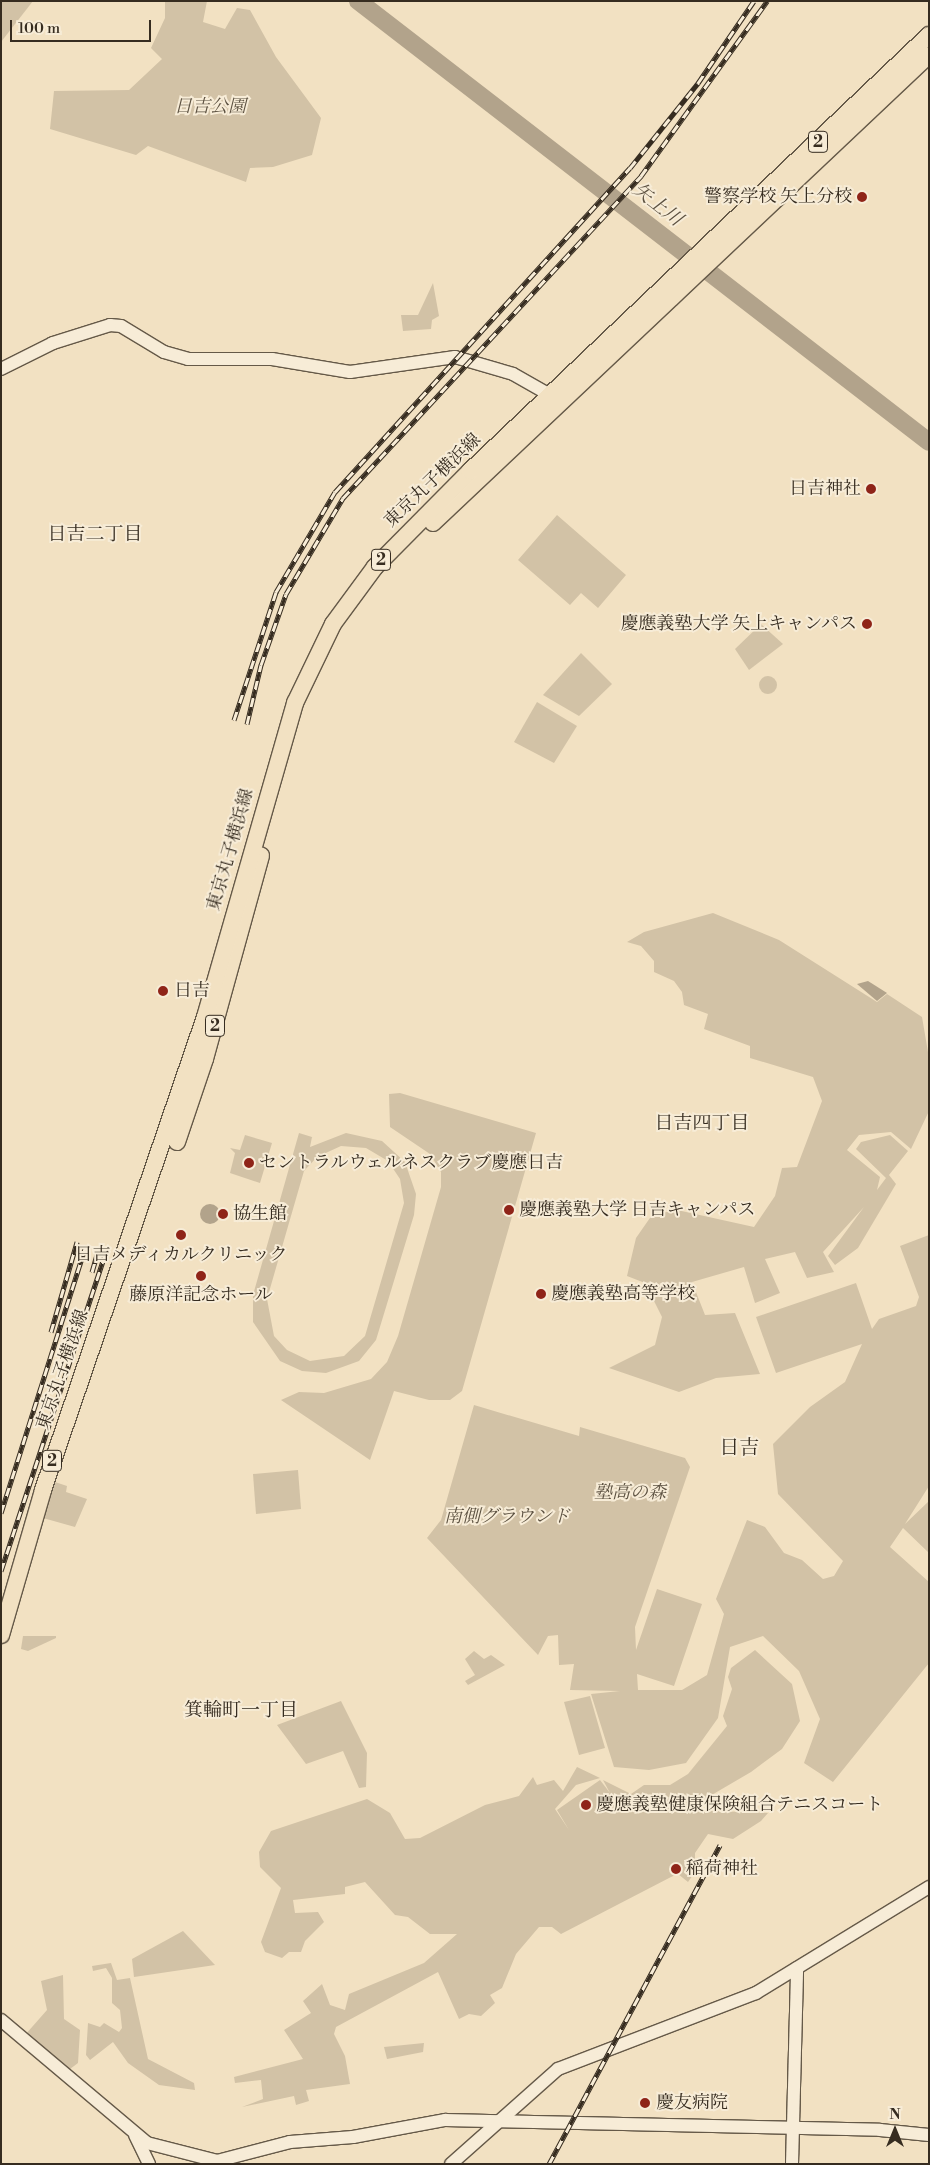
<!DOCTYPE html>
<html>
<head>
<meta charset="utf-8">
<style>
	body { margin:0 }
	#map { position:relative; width:930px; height:2165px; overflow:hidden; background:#f2e1c2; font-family:"Libre Bodoni","Noto Serif JP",serif }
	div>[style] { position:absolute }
	.green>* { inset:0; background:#d2c2a6 }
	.round { border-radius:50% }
	.water>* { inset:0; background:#b2a38b }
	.river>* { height:18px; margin:-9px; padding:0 9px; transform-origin:9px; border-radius:9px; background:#b2a38b }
	.roads { filter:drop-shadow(1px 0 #655948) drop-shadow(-1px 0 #655948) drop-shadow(0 1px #655948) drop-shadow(0 -1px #655948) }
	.minor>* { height:12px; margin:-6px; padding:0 6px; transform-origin:6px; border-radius:6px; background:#f7ecd7 }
	.major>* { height:16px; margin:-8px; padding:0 8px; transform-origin:8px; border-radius:8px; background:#f2e1c2 }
	.rail>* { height:5px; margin-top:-2.5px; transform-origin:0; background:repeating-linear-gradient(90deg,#f7ecd7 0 9px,#362c20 0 18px); box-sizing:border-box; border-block:1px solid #362c20 }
	.dots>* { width:14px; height:14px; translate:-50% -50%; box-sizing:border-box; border:2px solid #f7ecd7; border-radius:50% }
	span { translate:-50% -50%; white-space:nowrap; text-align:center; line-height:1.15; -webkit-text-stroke:4px #f7ecd7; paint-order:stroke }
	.shield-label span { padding:1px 4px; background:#f7ecd7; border:1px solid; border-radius:4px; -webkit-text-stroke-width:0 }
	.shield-label { font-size:16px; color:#362c20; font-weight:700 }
	.park-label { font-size:18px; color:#5d5242; font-style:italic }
	.poi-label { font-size:18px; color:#362c20 }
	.right { translate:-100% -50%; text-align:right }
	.left { translate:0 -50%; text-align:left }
	.street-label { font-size:18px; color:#362c20 }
	.water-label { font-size:19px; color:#5b5040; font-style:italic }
	.neighbourhood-label { font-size:19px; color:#362c20 }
	.quarter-label { font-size:20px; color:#362c20 }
	.frame { position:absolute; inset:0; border:2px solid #362c20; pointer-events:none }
	.north { position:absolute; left:870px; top:2105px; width:50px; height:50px; -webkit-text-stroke:4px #f7ecd7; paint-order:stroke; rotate:0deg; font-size:14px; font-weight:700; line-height:20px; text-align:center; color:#362c20 }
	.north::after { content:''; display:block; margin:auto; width:18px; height:22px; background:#362c20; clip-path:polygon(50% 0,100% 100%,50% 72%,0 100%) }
	.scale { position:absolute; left:10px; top:20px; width:141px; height:22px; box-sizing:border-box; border:2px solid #362c20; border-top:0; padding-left:6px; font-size:15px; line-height:18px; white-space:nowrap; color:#362c20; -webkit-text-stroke:4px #f7ecd7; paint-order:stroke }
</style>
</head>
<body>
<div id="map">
	<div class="green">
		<i style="clip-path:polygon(1px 1px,33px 1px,1px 42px)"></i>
		<i style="clip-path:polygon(165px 1px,207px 1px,203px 22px,225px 29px,237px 8px,250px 10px,276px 57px,321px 118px,312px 155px,273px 167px,250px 168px,246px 182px,148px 146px,136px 155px,50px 129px,54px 91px,129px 90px,162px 59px,151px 48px,165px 18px)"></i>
		<i style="clip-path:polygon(433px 283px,439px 316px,432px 320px,431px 329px,403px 331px,401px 315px,418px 315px)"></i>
		<i style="clip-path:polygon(557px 515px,626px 575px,598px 608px,581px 593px,570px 605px,518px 560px)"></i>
		<i style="clip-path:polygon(761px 624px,783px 644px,749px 670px,735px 649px)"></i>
		<i style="clip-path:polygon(581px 653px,612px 684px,579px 716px,543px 695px)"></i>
		<i class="round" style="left:759px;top:676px;width:18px;height:18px"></i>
		<i style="clip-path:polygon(537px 702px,577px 726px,554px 763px,514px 742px)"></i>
		<i style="clip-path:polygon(713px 913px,779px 940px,877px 1002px,887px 994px,922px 1017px,929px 1058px,929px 1111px,911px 1149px,891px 1132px,859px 1135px,847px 1150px,880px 1177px,877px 1190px,886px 1178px,856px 1149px,861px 1142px,890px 1135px,908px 1151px,889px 1175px,896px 1184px,858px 1248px,835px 1265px,828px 1256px,864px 1207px,823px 1252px,834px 1272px,807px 1278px,795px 1252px,765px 1259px,780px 1293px,755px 1303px,744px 1267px,692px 1282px,705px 1315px,735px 1313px,760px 1374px,716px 1378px,679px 1392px,609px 1368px,655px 1345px,662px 1317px,645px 1283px,627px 1276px,636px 1238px,652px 1215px,677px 1210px,754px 1227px,775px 1196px,782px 1168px,797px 1167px,822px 1101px,813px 1077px,750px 1058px,750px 1046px,704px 1029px,708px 1014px,684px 1005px,682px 992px,674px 981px,654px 972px,654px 961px,641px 946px,627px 942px,644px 932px)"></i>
		<i style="clip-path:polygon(400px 1093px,536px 1133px,462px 1391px,450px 1400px,429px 1400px,394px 1391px,370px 1460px,281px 1400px,299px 1392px,324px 1393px,371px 1379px,387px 1362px,398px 1336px,441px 1187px,441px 1172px,430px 1154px,390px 1127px,389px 1094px)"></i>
		<i style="clip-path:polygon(evenodd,299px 1133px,312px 1137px,310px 1147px,346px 1133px,382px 1141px,405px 1162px,416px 1194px,414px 1215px,376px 1340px,359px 1361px,326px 1373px,302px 1371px,280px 1361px,253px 1322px,253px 1295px,299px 1133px,341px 1146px,366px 1148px,388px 1161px,400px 1179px,404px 1203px,365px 1336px,344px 1356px,310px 1361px,287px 1350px,274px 1336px,267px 1299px,304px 1171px,317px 1157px,341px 1146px)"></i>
		<i style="clip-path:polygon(245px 1135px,272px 1143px,260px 1183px,230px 1173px,235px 1153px,230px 1148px,240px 1150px)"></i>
		<i style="clip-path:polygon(929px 1235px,929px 1486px,905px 1524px,929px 1501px,929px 1553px,903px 1528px,890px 1547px,929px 1582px,929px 1663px,833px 1782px,804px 1763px,820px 1719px,799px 1671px,763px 1636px,730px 1647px,718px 1718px,686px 1763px,649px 1770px,614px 1767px,591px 1694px,620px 1691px,570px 1690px,574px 1664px,559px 1665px,558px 1635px,548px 1636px,538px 1655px,427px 1538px,441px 1520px,474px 1405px,579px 1436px,580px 1427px,685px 1458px,690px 1467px,635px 1627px,636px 1650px,657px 1589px,702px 1604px,674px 1686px,637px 1674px,638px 1690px,682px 1690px,707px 1675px,724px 1614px,716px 1599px,747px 1520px,765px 1527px,784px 1553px,802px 1560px,823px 1579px,834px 1576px,843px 1561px,778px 1494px,773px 1444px,810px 1407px,845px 1382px,862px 1344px,776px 1373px,756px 1317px,856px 1283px,872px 1329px,879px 1319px,916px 1306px,919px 1297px,900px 1246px)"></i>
		<i style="clip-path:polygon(298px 1470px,301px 1509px,256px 1514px,253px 1474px)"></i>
		<i style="clip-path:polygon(55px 1482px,67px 1486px,66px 1492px,87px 1499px,75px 1527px,43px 1518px)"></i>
		<i style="clip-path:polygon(23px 1636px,56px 1636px,56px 1638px,28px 1651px,21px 1649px)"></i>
		<i style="clip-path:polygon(755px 1650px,792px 1684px,800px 1721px,782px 1749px,751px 1772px,686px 1810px,768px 1813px,761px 1821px,733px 1839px,708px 1834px,695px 1853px,695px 1872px,688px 1882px,678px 1874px,671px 1877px,561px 1934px,552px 1927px,539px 1927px,516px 1954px,502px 1988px,490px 1995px,495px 2003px,481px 2016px,469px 2014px,459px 2019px,438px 1972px,336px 2027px,334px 2034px,345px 2056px,350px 2084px,306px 2090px,309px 2101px,296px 2105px,294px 2096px,242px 2107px,263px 2099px,261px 2080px,235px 2083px,234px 2077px,303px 2059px,284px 2030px,311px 2013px,303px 2001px,322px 1984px,330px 2005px,345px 2010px,349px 1994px,424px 1963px,457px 1934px,430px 1934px,408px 1917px,395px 1915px,365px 1882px,345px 1887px,345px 1894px,293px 1900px,295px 1913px,318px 1912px,324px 1922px,305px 1941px,301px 1952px,289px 1952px,282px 1958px,265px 1952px,261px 1942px,281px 1888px,260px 1867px,259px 1852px,271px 1831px,367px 1799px,390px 1813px,405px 1839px,420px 1838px,485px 1805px,519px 1796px,533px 1777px,537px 1785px,554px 1780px,563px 1791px,577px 1767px,600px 1778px,576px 1785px,555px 1809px,569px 1830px,557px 1810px,600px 1780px,610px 1793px,603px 1780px,631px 1794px,644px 1785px,670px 1785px,688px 1774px,727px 1726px,723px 1716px,732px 1689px,728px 1677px,731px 1668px)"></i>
		<i style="clip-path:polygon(474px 1651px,484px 1659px,491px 1655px,505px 1665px,468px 1685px,465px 1681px,475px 1675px,465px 1659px)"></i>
		<i style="clip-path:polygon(590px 1696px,605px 1748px,579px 1755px,564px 1702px)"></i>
		<i style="clip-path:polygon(341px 1701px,367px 1753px,366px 1787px,359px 1788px,343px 1751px,306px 1764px,277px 1725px)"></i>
		<i style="clip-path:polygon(183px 1931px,215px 1965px,134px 1977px,132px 1959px)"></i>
		<i style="clip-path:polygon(111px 1963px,117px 1980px,130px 1978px,148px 2059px,194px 2083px,195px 2090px,159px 2085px,128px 2063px,113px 2042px,90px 2060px,86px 2055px,88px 2023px,100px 2027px,104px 2023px,119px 2032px,122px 2028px,120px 2010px,112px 2003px,112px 1978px,106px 1968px,93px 1971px,92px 1966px)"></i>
		<i style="clip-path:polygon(63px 1975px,64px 2019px,80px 2030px,78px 2063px,66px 2072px,25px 2035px,47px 2010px,41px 1981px)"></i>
		<i style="clip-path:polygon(424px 2043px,423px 2052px,387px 2059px,384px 2047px)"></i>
	</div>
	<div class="water">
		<i style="clip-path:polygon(868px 981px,887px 993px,877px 1001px,857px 984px)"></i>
		<i class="round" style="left:200px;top:1204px;width:20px;height:20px"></i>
	</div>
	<div class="river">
		<i style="left:358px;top:1px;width:721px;rotate:37.68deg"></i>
	</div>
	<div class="roads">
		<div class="minor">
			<i style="left:1px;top:369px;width:58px;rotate:-26.6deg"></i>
			<i style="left:53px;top:343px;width:60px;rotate:-17.5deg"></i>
			<i style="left:110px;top:325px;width:11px;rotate:5deg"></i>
			<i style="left:121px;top:326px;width:50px;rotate:31.2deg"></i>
			<i style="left:164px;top:352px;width:25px;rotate:16deg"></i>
			<i style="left:188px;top:359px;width:84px"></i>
			<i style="left:272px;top:359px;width:79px;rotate:9.5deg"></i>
			<i style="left:350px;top:372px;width:106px;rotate:-8.1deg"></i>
			<i style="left:455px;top:357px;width:60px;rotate:16.3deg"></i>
			<i style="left:513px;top:374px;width:43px;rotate:29.6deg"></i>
			<i style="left:1px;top:2020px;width:191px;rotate:40.1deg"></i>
			<i style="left:147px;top:2143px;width:72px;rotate:14.4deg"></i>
			<i style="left:217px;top:2161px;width:75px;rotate:-14.6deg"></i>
			<i style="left:290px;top:2142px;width:63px;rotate:-4.5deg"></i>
			<i style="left:353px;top:2137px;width:94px;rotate:-10.5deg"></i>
			<i style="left:445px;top:2120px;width:435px;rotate:1.3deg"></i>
			<i style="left:880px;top:2130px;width:49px;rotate:5.8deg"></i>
			<i style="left:135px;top:2135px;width:32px;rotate:64deg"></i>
			<i style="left:451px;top:2164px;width:143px;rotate:-41.6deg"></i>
			<i style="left:558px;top:2069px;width:212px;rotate:-21deg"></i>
			<i style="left:756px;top:1993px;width:203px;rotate:-31.5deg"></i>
			<i style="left:792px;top:2164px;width:196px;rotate:-88.5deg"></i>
		</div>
		<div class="major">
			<i style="left:433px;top:523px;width:682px;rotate:-43.34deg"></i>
			<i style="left:177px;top:1142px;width:88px;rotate:-71.4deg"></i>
			<i style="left:205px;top:1059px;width:211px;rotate:-74.6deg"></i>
			<i style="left:1px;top:1635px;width:151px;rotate:-73.8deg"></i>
			<i style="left:43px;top:1490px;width:500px;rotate:-71.1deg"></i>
			<i style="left:205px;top:1017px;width:327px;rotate:-74deg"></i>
			<i style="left:295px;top:703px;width:88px;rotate:-64.3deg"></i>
			<i style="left:333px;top:624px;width:71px;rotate:-53.6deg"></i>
			<i style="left:375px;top:567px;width:135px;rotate:-45.3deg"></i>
			<i style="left:470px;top:471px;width:633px;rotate:-43.53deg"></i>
		</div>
	</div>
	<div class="rail">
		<i style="left:234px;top:720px;width:135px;rotate:-71.8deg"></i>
		<i style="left:276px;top:592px;width:116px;rotate:-59.5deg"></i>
		<i style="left:335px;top:492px;width:438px;rotate:-47.7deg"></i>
		<i style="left:630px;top:168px;width:109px;rotate:-51.3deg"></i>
		<i style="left:698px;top:83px;width:99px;rotate:-55.7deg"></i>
		<i style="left:247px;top:724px;width:61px;rotate:-76.7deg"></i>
		<i style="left:261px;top:665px;width:75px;rotate:-70.6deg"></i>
		<i style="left:286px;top:594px;width:112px;rotate:-59.3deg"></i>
		<i style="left:343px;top:498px;width:439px;rotate:-47.2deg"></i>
		<i style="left:641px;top:176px;width:216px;rotate:-54.2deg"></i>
		<i style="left:92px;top:1272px;width:25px;rotate:-74deg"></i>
		<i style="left:51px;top:1332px;width:94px;rotate:-73.9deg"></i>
		<i style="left:1px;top:1513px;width:281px;rotate:-72.4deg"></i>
		<i style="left:1px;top:1571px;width:337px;rotate:-71.8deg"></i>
		<i style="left:549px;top:2164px;width:362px;rotate:-61.8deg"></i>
	</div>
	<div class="dots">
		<i style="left:862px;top:197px;background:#8f2418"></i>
		<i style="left:871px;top:489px;background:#8f2418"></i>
		<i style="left:867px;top:624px;background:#8f2418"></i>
		<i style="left:163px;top:991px;background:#8f2418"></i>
		<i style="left:249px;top:1163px;background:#8f2418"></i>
		<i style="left:509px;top:1210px;background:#8f2418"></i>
		<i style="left:223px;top:1214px;background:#8f2418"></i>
		<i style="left:181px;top:1235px;background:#8f2418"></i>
		<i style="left:201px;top:1276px;background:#8f2418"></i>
		<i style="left:541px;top:1294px;background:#8f2418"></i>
		<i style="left:586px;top:1805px;background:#8f2418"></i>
		<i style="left:676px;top:1869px;background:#8f2418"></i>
		<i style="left:645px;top:2103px;background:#8f2418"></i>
	</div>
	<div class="shield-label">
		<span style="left:818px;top:142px">2</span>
		<span style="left:381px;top:560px">2</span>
		<span style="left:215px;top:1026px">2</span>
		<span style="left:52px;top:1461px">2</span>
	</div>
	<div class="park-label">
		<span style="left:210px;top:107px">日吉公園</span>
		<span style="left:630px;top:1493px">塾高の森</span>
		<span style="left:507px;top:1517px">南側グラウンド</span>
	</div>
	<div class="poi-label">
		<span class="right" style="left:852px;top:197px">警察学校 矢上分校</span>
		<span class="right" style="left:861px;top:489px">日吉神社</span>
		<span class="right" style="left:857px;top:624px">慶應義塾大学 矢上キャンパス</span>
		<span class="left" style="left:174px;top:991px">日吉</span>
		<span class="left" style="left:259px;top:1163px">セントラルウェルネスクラブ慶應日吉</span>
		<span class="left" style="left:519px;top:1210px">慶應義塾大学 日吉キャンパス</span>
		<span class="left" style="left:233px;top:1214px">協生館</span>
		<span style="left:181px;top:1255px">日吉メディカルクリニック</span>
		<span class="left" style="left:551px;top:1294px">慶應義塾高等学校</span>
		<span style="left:201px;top:1295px">藤原洋記念ホール</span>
		<span class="left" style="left:596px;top:1805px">慶應義塾健康保険組合テニスコート</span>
		<span class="left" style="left:686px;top:1869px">稲荷神社</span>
		<span class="left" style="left:656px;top:2103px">慶友病院</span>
	</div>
	<div class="street-label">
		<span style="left:433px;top:481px;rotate:-44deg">東京丸子横浜線</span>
		<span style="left:231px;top:850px;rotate:-74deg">東京丸子横浜線</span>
		<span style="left:63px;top:1370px;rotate:-71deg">東京丸子横浜線</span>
	</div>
	<div class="water-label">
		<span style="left:657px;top:205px;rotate:38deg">矢上川</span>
	</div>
	<div class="neighbourhood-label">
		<span style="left:95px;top:535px">日吉二丁目</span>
		<span style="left:702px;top:1124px">日吉四丁目</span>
		<span style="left:241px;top:1711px">箕輪町一丁目</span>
	</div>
	<div class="quarter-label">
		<span style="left:739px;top:1448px">日吉</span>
	</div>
	<div class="frame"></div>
	<div class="north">N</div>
	<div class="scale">100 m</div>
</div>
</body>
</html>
